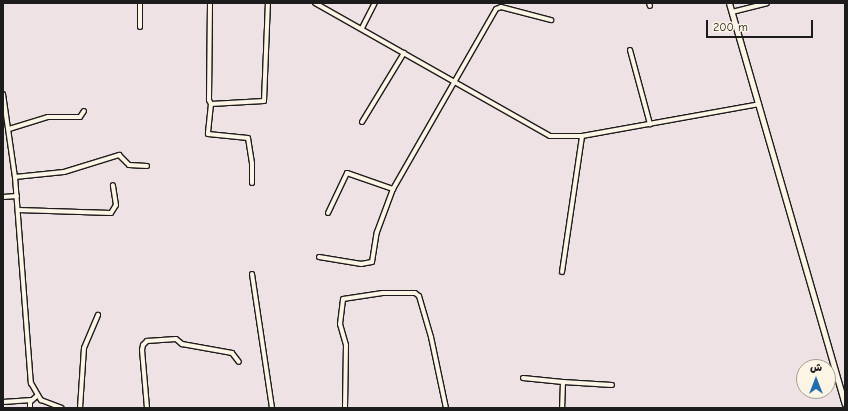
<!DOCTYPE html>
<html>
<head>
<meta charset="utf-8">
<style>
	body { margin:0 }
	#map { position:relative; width:848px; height:411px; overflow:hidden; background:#eee2e4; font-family:"Comic Neue","Playpen Sans Arabic",sans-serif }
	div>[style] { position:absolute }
	.roads { filter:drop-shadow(1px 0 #1c1c1c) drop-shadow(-1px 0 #1c1c1c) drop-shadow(0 1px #1c1c1c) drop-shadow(0 -1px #1c1c1c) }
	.minor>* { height:4px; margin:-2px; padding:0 2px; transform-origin:2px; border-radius:2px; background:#fcf5e5 }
	.tertiary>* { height:5px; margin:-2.5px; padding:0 2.5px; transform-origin:2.5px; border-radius:2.5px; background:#fcf5e5 }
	span { translate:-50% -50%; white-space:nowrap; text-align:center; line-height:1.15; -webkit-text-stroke:3.5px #fcf5e5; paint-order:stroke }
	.frame { position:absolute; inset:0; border:4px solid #1c1c1c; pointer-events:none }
	.north { position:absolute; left:796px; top:359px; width:40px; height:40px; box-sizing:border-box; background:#fcf5e5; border:1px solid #a29e95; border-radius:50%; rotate:0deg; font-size:11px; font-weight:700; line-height:16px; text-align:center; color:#1c1c1c }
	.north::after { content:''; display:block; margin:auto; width:14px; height:18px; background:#1f6fb2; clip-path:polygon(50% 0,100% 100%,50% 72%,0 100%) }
	.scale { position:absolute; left:706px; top:20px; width:107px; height:18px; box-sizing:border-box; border:2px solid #1c1c1c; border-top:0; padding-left:5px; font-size:12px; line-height:14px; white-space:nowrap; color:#1c1c1c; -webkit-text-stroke:3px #fcf5e5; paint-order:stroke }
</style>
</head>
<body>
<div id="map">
	<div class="roads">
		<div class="minor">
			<i style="left:140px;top:3px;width:24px;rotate:90deg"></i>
			<i style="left:210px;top:3px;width:97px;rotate:90.6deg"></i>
			<i style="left:209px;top:100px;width:4px;rotate:63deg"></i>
			<i style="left:211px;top:104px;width:30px;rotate:96deg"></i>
			<i style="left:208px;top:134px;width:40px;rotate:5.7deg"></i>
			<i style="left:248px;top:138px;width:25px;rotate:81deg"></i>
			<i style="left:252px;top:163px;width:20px;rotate:90deg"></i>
			<i style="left:315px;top:3px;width:270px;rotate:29.5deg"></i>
			<i style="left:550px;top:136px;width:32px"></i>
			<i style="left:582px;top:136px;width:180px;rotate:-10.2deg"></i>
			<i style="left:649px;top:3px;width:3px;rotate:72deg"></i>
			<i style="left:732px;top:12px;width:36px;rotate:-14deg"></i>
			<i style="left:362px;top:28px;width:28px;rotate:-63deg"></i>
			<i style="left:630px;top:50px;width:77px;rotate:74.9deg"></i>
			<i style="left:3px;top:94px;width:84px;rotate:81.8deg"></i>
			<i style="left:15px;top:177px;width:207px;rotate:85.6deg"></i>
			<i style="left:31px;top:383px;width:20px;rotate:60deg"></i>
			<i style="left:41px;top:400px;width:22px;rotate:21deg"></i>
			<i style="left:211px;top:104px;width:53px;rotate:-3.2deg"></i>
			<i style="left:264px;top:101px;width:98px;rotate:-87.7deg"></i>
			<i style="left:362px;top:122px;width:81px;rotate:-58.7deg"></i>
			<i style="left:9px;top:129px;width:41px;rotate:-17.1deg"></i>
			<i style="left:48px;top:117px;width:32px"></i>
			<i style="left:80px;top:117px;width:7px;rotate:-56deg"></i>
			<i style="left:15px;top:177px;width:49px;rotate:-5.8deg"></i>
			<i style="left:64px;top:172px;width:58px;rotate:-17.2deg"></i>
			<i style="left:119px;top:155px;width:14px;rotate:45deg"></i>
			<i style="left:129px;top:165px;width:18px;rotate:3deg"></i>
			<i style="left:3px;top:197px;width:14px;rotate:-4deg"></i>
			<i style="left:18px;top:210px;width:93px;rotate:1.8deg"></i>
			<i style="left:111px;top:213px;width:9px;rotate:-58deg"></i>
			<i style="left:116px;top:205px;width:20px;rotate:-99deg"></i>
			<i style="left:328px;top:213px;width:44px;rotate:-64.6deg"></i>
			<i style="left:347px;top:173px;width:49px;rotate:19.2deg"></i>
			<i style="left:319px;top:257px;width:43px;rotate:9.5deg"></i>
			<i style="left:361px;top:264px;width:11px;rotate:-10deg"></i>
			<i style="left:372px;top:262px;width:30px;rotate:-81deg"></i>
			<i style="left:377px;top:232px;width:46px;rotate:-69.6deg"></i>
			<i style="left:393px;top:189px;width:207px;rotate:-60.2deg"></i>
			<i style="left:496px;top:9px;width:5px;rotate:-22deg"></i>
			<i style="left:501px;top:7px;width:52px;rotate:14.6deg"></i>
			<i style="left:562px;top:272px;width:137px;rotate:-81.6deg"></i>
			<i style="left:252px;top:274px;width:135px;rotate:81.5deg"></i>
			<i style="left:523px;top:378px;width:40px;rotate:5.7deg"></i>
			<i style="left:563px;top:382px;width:26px;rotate:92deg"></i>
			<i style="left:563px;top:382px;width:49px;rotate:3.5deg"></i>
			<i style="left:3px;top:402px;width:29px;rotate:-4deg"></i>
			<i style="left:30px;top:408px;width:6px;rotate:-90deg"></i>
			<i style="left:30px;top:402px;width:9px;rotate:-41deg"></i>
			<i style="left:80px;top:408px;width:60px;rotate:-86.2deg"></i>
			<i style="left:84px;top:348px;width:36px;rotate:-67deg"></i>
			<i style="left:147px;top:408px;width:58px;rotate:-94.9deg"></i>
			<i style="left:142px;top:350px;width:5px;rotate:-79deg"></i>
			<i style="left:143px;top:345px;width:6px;rotate:-45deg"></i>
			<i style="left:147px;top:341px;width:29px;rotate:-4deg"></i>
			<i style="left:176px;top:339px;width:8px;rotate:40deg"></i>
			<i style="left:182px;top:344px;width:51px;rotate:10.2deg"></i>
			<i style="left:232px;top:353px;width:11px;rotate:52deg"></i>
			<i style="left:345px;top:408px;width:63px;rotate:-89.1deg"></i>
			<i style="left:346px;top:345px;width:22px;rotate:-106deg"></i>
			<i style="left:340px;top:324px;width:25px;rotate:-83deg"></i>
			<i style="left:343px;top:299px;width:40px;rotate:-8.5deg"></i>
			<i style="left:383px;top:293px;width:32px"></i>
			<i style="left:415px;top:293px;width:5px;rotate:37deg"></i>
			<i style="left:419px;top:296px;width:43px;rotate:73.7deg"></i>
			<i style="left:431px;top:337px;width:73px;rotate:78.1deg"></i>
		</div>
		<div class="tertiary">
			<i style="left:729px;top:3px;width:417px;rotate:73.9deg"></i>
		</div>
	</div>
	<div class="frame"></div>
	<div class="north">ش</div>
	<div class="scale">200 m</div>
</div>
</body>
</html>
